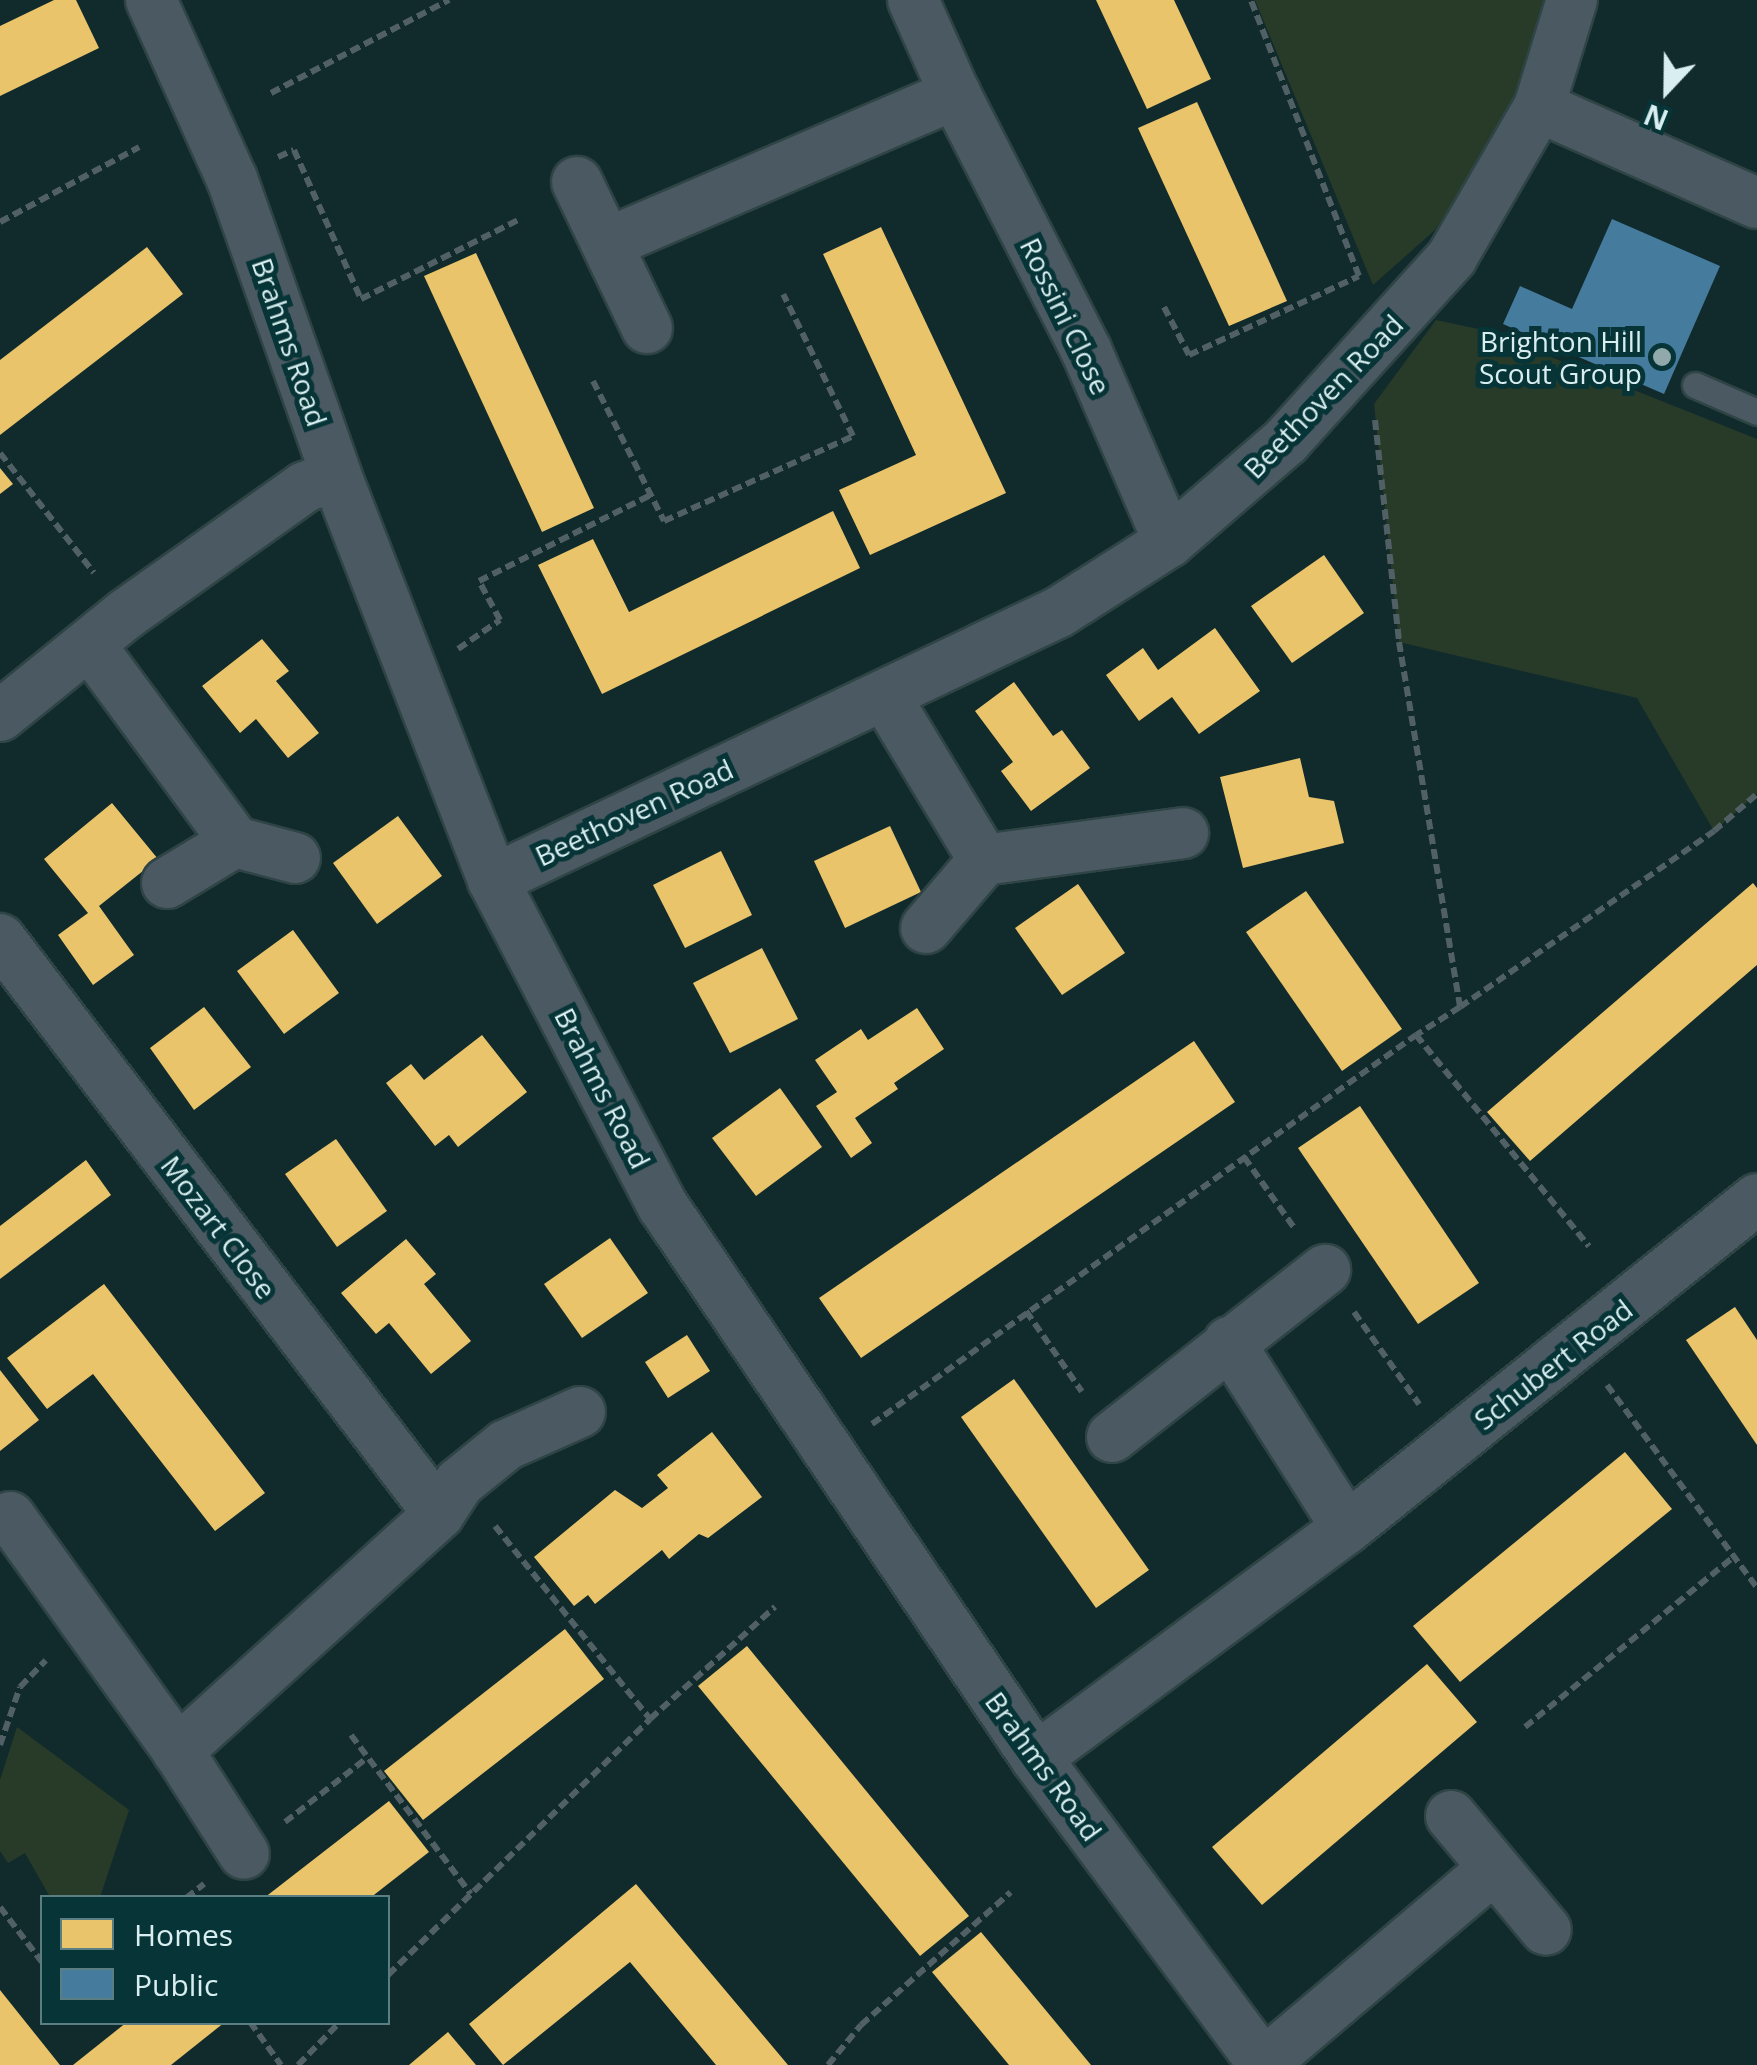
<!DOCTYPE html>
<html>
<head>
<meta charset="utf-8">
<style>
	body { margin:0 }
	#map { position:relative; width:1757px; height:2065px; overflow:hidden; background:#112a2c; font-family:"Open Sans",sans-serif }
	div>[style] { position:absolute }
	.green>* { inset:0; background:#283b29 }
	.homes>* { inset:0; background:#e9c46a }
	.public>* { inset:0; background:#457b9d }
	.path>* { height:6px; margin-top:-3px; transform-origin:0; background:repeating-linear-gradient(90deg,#506064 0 10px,transparent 0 15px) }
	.roads { filter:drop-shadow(2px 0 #2f4445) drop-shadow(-2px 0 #2f4445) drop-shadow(0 2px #2f4445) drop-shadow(0 -2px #2f4445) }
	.lane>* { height:25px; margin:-12.5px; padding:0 12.5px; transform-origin:12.5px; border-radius:12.5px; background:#4b5a62 }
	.street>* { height:50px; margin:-25px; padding:0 25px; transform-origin:25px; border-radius:25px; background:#4b5a62 }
	.dots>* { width:28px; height:28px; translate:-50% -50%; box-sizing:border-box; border:5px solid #063437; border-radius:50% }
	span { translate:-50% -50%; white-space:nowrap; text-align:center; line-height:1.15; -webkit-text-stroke:10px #063437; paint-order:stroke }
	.street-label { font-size:28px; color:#d8eef0 }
	.poi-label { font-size:28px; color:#d8eef0 }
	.right { translate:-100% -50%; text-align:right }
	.legend { position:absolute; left:40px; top:1895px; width:350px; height:130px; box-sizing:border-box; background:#063437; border:2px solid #5a7e81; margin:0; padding:12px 18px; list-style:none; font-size:30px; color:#d8eef0 }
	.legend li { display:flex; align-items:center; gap:20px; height:50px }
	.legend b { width:50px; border:2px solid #5a7e81 }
	.north { position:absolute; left:1617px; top:40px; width:100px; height:100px; -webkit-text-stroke:8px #063437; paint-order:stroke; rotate:202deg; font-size:28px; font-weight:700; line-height:40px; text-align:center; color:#d8eef0 }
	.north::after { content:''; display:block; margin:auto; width:35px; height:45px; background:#d8eef0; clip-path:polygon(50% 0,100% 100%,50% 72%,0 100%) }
</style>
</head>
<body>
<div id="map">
	<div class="green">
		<i style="clip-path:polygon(1255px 0,1547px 0,1515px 99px,1484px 155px,1435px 230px,1373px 285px)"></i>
		<i style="clip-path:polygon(1436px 320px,1483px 330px,1757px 439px,1757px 794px,1714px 831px,1637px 698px,1399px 642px,1374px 404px)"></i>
		<i style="clip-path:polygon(17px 1727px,129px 1810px,100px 1897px,50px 1897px,25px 1853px,8px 1863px,0 1851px,0 1780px)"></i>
	</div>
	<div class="homes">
		<i style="clip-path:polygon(54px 0,76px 0,99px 48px,0 96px,0 26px)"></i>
		<i style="clip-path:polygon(1096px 0,1174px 0,1211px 79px,1147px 109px)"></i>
		<i style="clip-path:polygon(1197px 102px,1287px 301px,1229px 326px,1138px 128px)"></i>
		<i style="clip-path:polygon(881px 227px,1006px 493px,870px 555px,839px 490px,916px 455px,823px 254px)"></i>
		<i style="clip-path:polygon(147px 247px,183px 294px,0 435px,0 360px)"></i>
		<i style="clip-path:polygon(476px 253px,594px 508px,542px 532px,424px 276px)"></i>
		<i style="clip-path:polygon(0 468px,13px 484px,0 494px)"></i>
		<i style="clip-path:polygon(833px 511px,860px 568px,602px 694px,538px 565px,593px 539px,629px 612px)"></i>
		<i style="clip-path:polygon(1324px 555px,1364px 613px,1292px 663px,1251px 606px)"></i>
		<i style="clip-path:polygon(1215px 628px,1260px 691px,1199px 734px,1172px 697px,1139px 721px,1106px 675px,1143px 648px,1158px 670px)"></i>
		<i style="clip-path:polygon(262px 639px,289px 671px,276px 681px,319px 733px,288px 758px,256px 719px,240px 733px,202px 686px)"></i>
		<i style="clip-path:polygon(1014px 682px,1053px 736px,1062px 730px,1090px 768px,1031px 811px,1001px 771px,1013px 762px,975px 711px)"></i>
		<i style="clip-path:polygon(1300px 758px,1309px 797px,1334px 801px,1344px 843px,1243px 868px,1220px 777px)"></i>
		<i style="clip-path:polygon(112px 803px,158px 859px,99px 906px,134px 955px,93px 985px,58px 935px,88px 913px,44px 859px)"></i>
		<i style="clip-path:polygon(398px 816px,442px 876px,377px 924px,333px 863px)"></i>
		<i style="clip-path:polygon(890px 826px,921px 892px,845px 928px,814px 861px)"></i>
		<i style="clip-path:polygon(721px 851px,752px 915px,685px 948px,653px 885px)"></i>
		<i style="clip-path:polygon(1753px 883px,1757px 888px,1757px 965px,1530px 1161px,1487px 1112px)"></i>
		<i style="clip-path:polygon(1078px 884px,1125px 953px,1062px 995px,1015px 928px)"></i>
		<i style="clip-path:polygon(1306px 891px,1402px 1029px,1342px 1071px,1246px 932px)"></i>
		<i style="clip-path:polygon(293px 930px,339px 993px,284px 1034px,237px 971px)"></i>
		<i style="clip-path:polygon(762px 948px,798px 1019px,730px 1053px,693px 983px)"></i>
		<i style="clip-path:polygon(204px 1007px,251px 1067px,194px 1110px,150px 1048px)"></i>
		<i style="clip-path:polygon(917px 1008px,944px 1049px,894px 1083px,898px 1089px,855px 1118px,872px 1143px,851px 1158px,816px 1106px,837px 1092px,815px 1060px,861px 1029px,868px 1040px)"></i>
		<i style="clip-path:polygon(482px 1035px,527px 1092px,458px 1147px,449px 1135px,435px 1146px,386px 1083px,411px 1064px,424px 1080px)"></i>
		<i style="clip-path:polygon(1194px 1041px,1235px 1102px,861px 1358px,819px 1298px)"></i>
		<i style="clip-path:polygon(780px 1088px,822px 1147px,756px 1196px,712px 1138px)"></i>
		<i style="clip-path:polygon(1360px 1106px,1479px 1283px,1418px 1324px,1298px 1148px)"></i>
		<i style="clip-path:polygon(336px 1139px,387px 1211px,337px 1247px,285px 1174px)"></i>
		<i style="clip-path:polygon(86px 1160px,111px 1195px,0 1279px,0 1226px)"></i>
		<i style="clip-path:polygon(610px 1238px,648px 1293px,582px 1338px,544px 1284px)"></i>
		<i style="clip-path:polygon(406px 1239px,436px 1274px,424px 1284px,471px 1341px,431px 1374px,389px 1323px,376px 1334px,341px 1293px)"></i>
		<i style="clip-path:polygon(104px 1284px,265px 1493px,215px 1531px,93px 1374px,47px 1409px,7px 1358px)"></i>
		<i style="clip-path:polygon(1735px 1307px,1757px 1340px,1757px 1445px,1686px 1340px)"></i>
		<i style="clip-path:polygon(687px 1335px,710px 1371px,668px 1398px,645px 1362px)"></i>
		<i style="clip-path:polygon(0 1370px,39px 1420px,0 1451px)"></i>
		<i style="clip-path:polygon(1014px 1379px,1149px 1570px,1096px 1608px,961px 1417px)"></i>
		<i style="clip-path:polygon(712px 1432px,762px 1497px,708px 1538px,699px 1534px,669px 1559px,662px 1550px,595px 1604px,588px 1595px,574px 1606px,534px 1557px,615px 1490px,642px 1508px,668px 1488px,657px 1475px)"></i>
		<i style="clip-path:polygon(1625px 1452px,1672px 1509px,1460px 1682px,1413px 1626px)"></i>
		<i style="clip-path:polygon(565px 1629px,604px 1679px,423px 1820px,384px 1771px)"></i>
		<i style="clip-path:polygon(747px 1646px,969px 1916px,920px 1956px,698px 1686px)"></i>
		<i style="clip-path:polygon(1427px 1664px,1477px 1722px,1262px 1905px,1212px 1847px)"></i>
		<i style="clip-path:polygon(389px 1801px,429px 1852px,370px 1898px,264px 1898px)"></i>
		<i style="clip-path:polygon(636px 1884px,788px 2065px,716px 2065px,630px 1962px,503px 2065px,469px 2024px)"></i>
		<i style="clip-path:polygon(981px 1932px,1091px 2065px,1009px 2065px,932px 1972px)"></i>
		<i style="clip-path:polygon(0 1990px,60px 2065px,0 2065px)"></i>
		<i style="clip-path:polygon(127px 2022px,225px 2022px,171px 2065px,73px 2065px)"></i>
		<i style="clip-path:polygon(448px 2032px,476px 2065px,409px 2065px)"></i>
	</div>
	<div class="public">
		<i style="clip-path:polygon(1612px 219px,1720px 266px,1664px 394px,1503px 324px,1520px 286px,1572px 309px)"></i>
	</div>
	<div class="path">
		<i style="left:271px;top:93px;width:201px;rotate:-27.6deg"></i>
		<i style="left:278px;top:157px;width:17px;rotate:-24deg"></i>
		<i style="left:294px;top:150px;width:163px;rotate:65.8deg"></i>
		<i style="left:361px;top:299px;width:176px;rotate:-26.7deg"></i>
		<i style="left:0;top:222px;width:158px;rotate:-28.3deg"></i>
		<i style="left:1164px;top:307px;width:54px;rotate:62.5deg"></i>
		<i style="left:1189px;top:355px;width:187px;rotate:-24.9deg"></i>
		<i style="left:1359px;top:276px;width:296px;rotate:-111.4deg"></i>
		<i style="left:593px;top:381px;width:157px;rotate:63.1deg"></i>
		<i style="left:664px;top:521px;width:207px;rotate:-24.2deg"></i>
		<i style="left:853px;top:436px;width:158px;rotate:-116.2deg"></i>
		<i style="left:1375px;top:420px;width:223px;rotate:83.8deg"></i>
		<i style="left:1399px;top:642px;width:370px;rotate:80.5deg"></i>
		<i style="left:1460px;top:1007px;width:52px;rotate:147.5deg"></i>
		<i style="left:1416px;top:1035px;width:273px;rotate:50.7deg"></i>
		<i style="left:0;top:453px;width:152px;rotate:51.9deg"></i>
		<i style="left:458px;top:649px;width:51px;rotate:-34.6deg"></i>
		<i style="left:500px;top:620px;width:44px;rotate:-118.3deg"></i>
		<i style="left:479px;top:581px;width:192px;rotate:-26.6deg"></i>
		<i style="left:1460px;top:1007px;width:309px;rotate:-34.7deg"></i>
		<i style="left:1714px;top:831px;width:57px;rotate:-40.7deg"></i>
		<i style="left:1244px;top:1157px;width:88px;rotate:54.7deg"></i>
		<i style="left:1026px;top:1311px;width:98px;rotate:55.3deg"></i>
		<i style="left:1354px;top:1312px;width:113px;rotate:54.8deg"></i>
		<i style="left:1607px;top:1385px;width:252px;rotate:53.5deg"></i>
		<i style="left:872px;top:1424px;width:669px;rotate:-35.57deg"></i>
		<i style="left:495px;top:1526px;width:248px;rotate:51.2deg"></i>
		<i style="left:1525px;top:1727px;width:272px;rotate:-39.2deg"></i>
		<i style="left:351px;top:1735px;width:199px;rotate:53deg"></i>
		<i style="left:0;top:1745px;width:61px;rotate:-71deg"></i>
		<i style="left:20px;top:1687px;width:37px;rotate:-46deg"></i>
		<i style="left:285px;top:1822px;width:104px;rotate:-38deg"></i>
		<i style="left:186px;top:1898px;width:23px;rotate:-38deg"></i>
		<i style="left:0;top:1907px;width:69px;rotate:52.6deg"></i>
		<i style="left:388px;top:1975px;width:366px;rotate:-44.3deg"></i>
		<i style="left:650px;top:1719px;width:168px;rotate:-41.9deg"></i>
		<i style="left:250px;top:2022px;width:53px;rotate:54.2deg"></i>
		<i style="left:298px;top:2065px;width:60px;rotate:-45.7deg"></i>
		<i style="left:828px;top:2065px;width:52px;rotate:-50.5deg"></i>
		<i style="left:861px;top:2025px;width:200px;rotate:-41.6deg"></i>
	</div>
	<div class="roads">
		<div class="lane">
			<i style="left:1695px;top:385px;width:68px;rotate:23.5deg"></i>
		</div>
		<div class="street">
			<i style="left:151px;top:0;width:196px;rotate:65.7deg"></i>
			<i style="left:232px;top:179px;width:314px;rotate:70.6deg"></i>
			<i style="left:336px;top:475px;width:434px;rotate:68.8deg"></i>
			<i style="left:493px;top:880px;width:368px;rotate:62.5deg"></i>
			<i style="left:663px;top:1206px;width:666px;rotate:55.95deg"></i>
			<i style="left:1036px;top:1758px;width:381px;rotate:53.4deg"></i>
			<i style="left:913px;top:0;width:103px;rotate:65.9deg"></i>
			<i style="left:955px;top:94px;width:288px;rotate:62.9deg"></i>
			<i style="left:1086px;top:350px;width:209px;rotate:66.6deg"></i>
			<i style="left:1539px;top:107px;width:238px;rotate:23.8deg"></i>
			<i style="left:577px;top:182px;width:162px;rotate:64.4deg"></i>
			<i style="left:608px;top:243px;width:378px;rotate:-23.2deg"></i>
			<i style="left:90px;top:645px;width:245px;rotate:53.6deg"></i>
			<i style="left:235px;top:842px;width:62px;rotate:14.9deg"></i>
			<i style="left:885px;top:696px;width:192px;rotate:58.9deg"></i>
			<i style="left:0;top:716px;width:162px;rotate:-39deg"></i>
			<i style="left:126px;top:614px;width:219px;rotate:-35.4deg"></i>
			<i style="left:305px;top:487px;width:33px;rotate:-21deg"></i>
			<i style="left:493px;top:880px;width:626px;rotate:-25.34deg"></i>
			<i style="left:1059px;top:612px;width:130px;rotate:-32.5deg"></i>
			<i style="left:1169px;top:542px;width:155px;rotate:-40.8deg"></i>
			<i style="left:1286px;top:441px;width:248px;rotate:-47.9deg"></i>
			<i style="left:1452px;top:257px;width:173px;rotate:-59.9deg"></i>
			<i style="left:1539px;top:107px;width:112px;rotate:-72.9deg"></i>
			<i style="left:167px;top:883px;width:79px;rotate:-31.1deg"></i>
			<i style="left:926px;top:928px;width:89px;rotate:-49.5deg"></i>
			<i style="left:984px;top:860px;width:201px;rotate:-7.7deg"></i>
			<i style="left:0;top:939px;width:723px;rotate:52.64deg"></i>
			<i style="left:439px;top:1514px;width:353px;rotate:137.8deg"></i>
			<i style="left:1229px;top:1342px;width:220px;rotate:57.6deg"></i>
			<i style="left:1112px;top:1437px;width:271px;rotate:-38.1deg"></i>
			<i style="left:439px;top:1514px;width:37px;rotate:-57deg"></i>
			<i style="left:459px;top:1483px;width:60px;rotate:-39deg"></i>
			<i style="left:506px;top:1445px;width:81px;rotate:-24deg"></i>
			<i style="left:10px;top:1517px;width:288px;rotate:54.3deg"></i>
			<i style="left:178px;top:1751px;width:122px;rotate:57.3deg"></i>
			<i style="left:1036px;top:1758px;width:387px;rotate:-36.5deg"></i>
			<i style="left:1347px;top:1528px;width:526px;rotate:-38.74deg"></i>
			<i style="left:1451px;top:1816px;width:148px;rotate:50.2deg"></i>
			<i style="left:1262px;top:2065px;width:304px;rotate:-40.3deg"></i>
		</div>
	</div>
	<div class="dots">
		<i style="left:1662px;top:357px;background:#92a9ab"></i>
	</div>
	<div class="street-label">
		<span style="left:1066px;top:316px;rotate:64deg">Rossini Close</span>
		<span style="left:290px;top:342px;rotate:71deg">Brahms Road</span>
		<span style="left:1323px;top:396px;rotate:-46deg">Beethoven Road</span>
		<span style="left:634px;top:812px;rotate:-25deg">Beethoven Road</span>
		<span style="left:603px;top:1088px;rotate:63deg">Brahms Road</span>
		<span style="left:219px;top:1227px;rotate:53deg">Mozart Close</span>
		<span style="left:1553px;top:1364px;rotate:-38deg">Schubert Road</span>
		<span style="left:1044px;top:1766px;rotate:54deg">Brahms Road</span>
	</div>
	<div class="poi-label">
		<span class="right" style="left:1642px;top:357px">Brighton Hill<br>Scout Group</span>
	</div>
	<ul class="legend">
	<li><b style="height:28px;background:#e9c46a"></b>Homes</li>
	<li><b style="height:28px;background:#457b9d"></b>Public</li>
	</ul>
	<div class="north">N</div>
</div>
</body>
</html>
